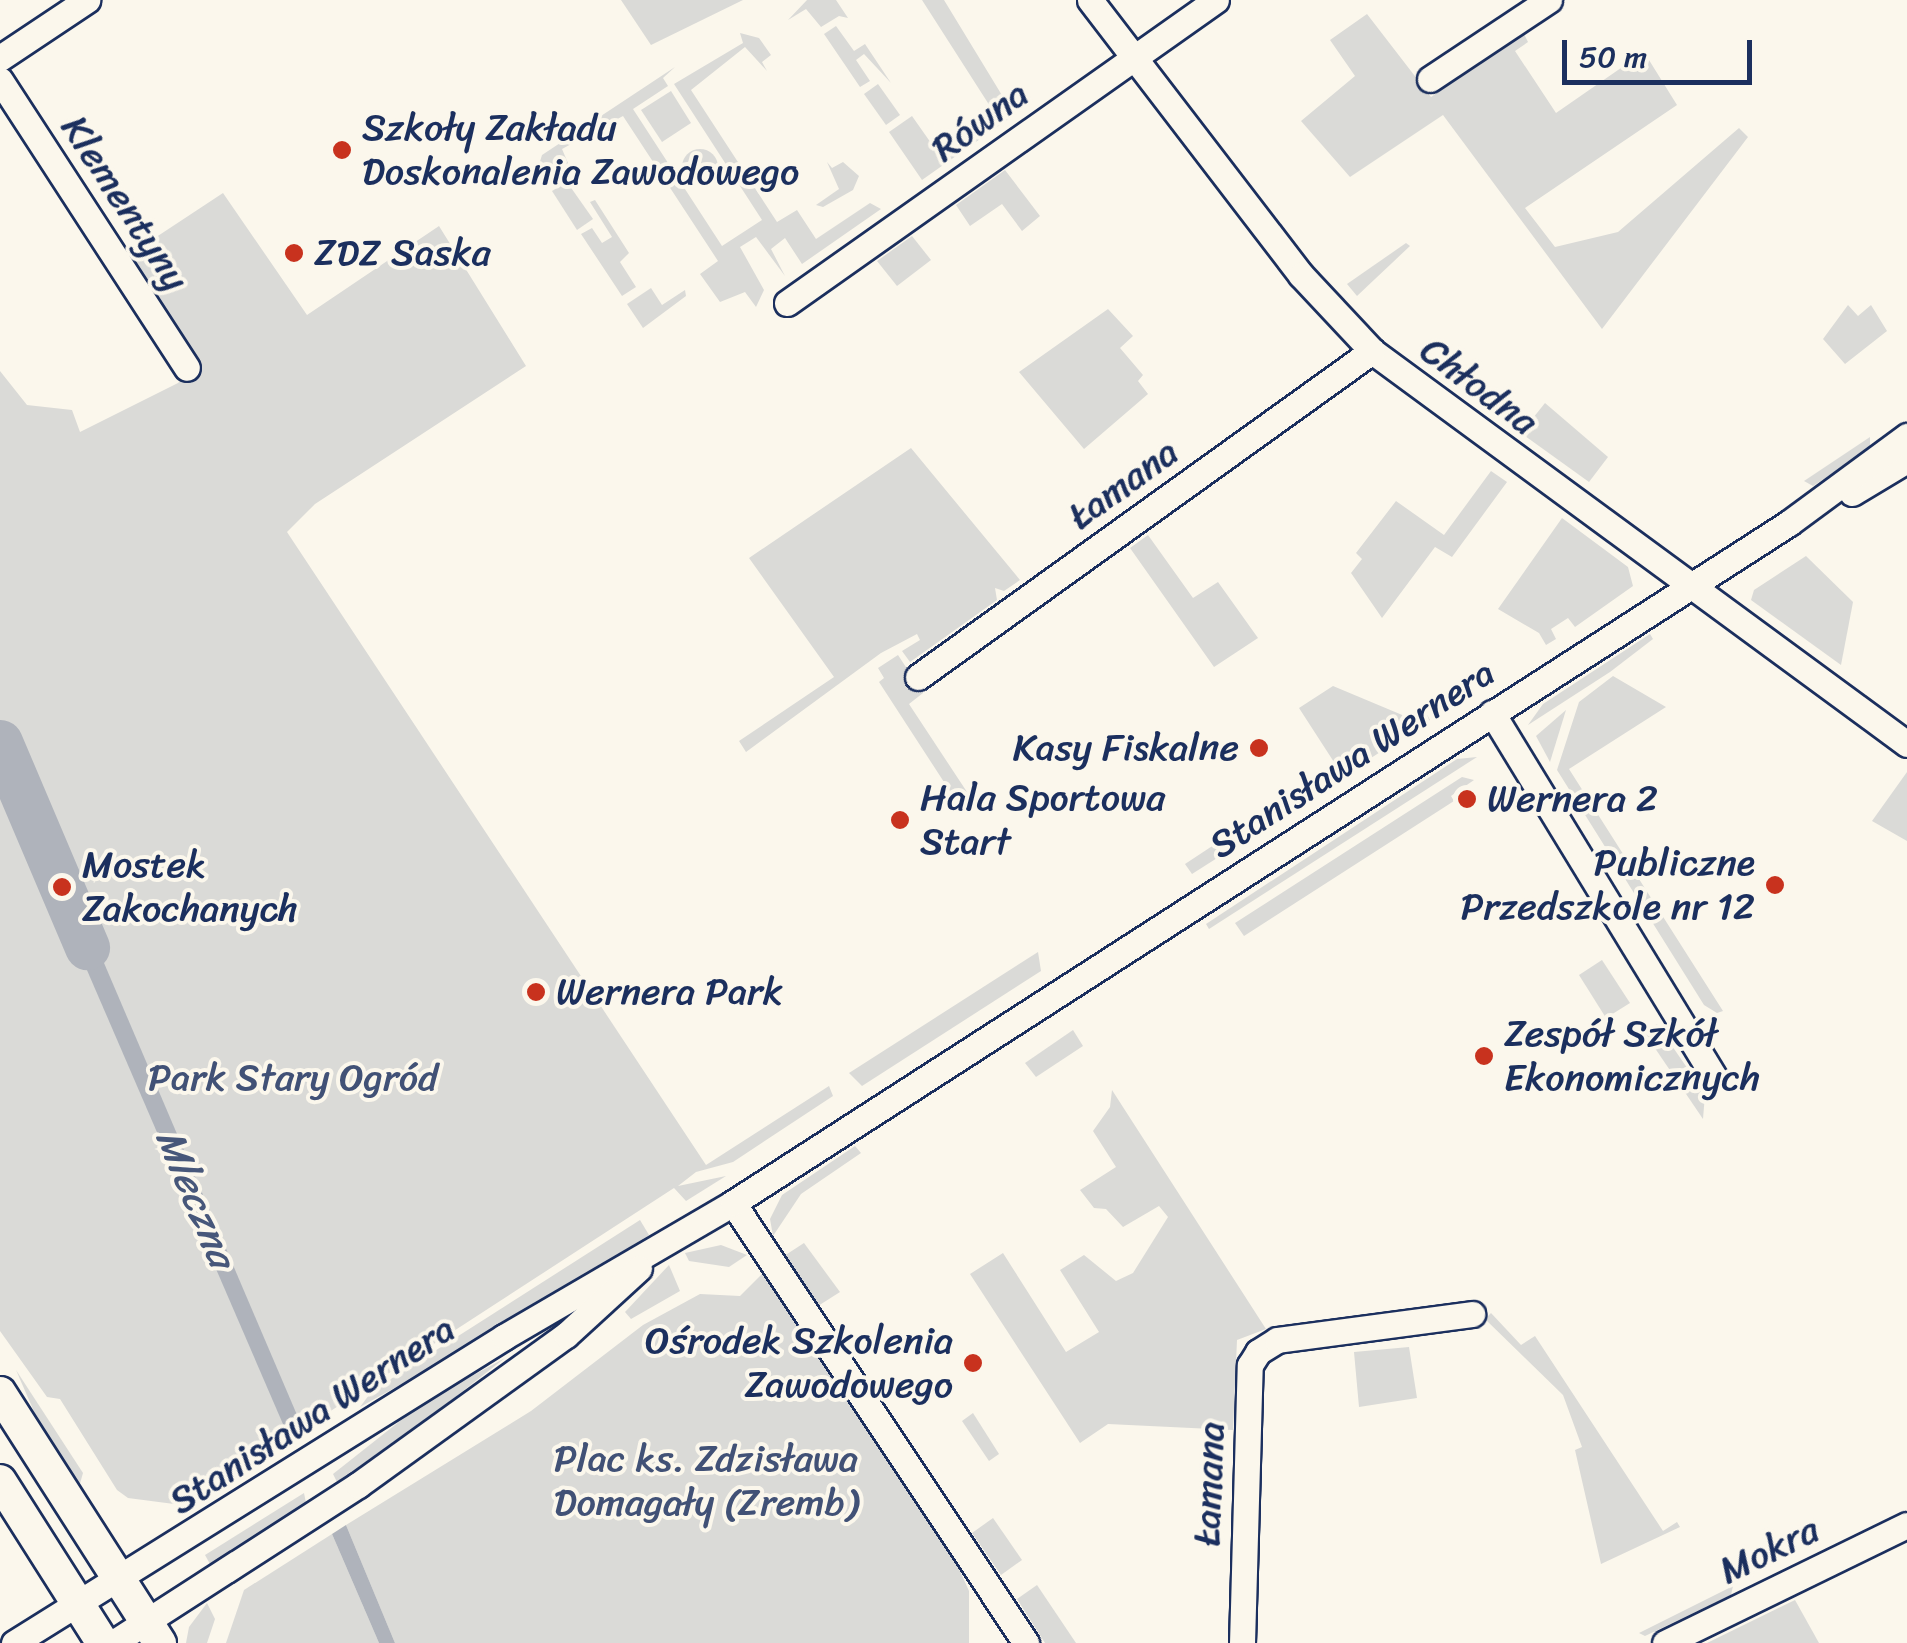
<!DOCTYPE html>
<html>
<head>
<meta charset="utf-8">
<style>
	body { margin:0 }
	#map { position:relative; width:1907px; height:1643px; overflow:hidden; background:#fbf7ec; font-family:Sriracha,sans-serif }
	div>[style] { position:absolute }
	.green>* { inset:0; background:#dadad7 }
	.round { border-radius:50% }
	.water>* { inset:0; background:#afb3bb }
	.river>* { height:45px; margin:-22.5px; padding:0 22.5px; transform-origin:22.5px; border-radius:22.5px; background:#afb3bb }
	.roads { filter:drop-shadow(2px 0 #1b2f5e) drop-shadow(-2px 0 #1b2f5e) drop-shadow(0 2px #1b2f5e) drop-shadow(0 -2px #1b2f5e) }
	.minor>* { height:25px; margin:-12.5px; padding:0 12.5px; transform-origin:12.5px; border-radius:12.5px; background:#fbf7ec }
	.major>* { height:32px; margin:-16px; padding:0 16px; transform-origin:16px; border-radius:16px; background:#fbf7ec }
	.dots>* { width:28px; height:28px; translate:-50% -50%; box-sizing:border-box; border:5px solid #fbf7ec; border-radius:50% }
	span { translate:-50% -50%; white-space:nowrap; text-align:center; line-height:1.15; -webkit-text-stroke:8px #fbf7ec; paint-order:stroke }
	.street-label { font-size:38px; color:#1b2f5e }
	.poi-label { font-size:38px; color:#1b2f5e }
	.left { translate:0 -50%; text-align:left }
	.right { translate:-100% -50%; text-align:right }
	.park-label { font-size:38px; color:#415176 }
	.water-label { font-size:40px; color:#47577a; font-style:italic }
	.scale { position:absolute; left:1562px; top:40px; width:190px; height:45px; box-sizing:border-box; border:5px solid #1b2f5e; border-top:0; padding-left:12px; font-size:30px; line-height:35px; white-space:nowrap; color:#1b2f5e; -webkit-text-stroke:8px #fbf7ec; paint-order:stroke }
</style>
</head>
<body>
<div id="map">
	<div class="green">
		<i style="clip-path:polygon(621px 0,743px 0,651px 45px)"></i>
		<i style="clip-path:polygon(807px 0,836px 0,848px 18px,839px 16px,821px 27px,806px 9px,788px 20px)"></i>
		<i style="clip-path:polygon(922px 0,944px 0,1014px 115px,922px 180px,889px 132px,912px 116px,938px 153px,995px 114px)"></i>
		<i style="clip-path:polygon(1367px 14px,1431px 97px,1524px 34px,1528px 42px,1515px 51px,1556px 113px,1644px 52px,1677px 105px,1525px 208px,1555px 247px,1618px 232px,1739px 128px,1748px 137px,1602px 329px,1443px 115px,1350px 177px,1301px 121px,1355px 76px,1330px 40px)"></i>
		<i style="clip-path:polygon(836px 26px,854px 51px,865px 44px,891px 83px,864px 54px,856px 60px,870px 81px,860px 87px,824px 34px)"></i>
		<i style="clip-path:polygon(740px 33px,759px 38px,771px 55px,762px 62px,767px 71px,745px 47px,691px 90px,777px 222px,797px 210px,816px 239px,870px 203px,881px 209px,802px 264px,785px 238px,771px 249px,785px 276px,756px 237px,740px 247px,764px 290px,756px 307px,745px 292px,720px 302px,700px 274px,718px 261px,623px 116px,562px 149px,574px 177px,569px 170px,547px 184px,538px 168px,542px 155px,675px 67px,663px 78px,668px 86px,633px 109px,722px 246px,762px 220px,674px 84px,743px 43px)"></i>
		<i style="clip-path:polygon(878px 84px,900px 115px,886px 125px,864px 94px)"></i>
		<i style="clip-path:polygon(671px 91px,691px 123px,662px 142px,641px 110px)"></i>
		<i class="round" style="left:682px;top:149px;width:36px;height:36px"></i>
		<i style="clip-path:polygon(827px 162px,832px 168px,843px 162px,859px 176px,853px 190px,823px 207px,816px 205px,839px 189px)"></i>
		<i style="clip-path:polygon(1005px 170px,1040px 216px,1022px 231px,1002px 204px,970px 226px,956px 205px)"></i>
		<i style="clip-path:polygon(567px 182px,593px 219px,577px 230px,552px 191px)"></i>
		<i style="clip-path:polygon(223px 193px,307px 315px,439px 226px,526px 366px,315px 504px,287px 532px,706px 1165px,829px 1086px,833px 1096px,733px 1162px,696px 1172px,678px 1186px,726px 1176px,686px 1201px,674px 1188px,252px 1462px,174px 1504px,128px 1498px,117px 1490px,60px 1399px,47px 1397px,0 1331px,0 371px,27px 405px,72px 410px,80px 432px,178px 383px,198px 363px,126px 257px)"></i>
		<i style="clip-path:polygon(595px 200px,629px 253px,620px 262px,636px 287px,622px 296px,581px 234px,592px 228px,602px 243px,612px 237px,590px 202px)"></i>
		<i style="clip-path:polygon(912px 236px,931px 260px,897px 286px,877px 261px)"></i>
		<i style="clip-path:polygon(1406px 243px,1410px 246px,1357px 296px,1347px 284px)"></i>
		<i style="clip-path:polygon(651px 288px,662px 305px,685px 290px,686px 296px,643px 328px,627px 304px)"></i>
		<i style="clip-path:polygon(1848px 305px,1858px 316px,1871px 305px,1887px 331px,1845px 364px,1823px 339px)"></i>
		<i style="clip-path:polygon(1108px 309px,1133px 336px,1120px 348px,1143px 375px,1138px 381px,1148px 394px,1084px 449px,1019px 372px)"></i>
		<i style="clip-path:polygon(1545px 403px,1608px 457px,1589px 482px,1521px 433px)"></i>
		<i style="clip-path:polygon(1870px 437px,1870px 449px,1813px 486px,1804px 481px)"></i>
		<i style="clip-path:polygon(911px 448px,1020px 580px,1004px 591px,995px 588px,997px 600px,910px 662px,902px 651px,920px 640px,917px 634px,881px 653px,746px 752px,739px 741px,834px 677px,749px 558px)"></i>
		<i style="clip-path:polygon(1491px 471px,1507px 482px,1452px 557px,1435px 547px,1382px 618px,1351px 573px,1362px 559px,1356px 553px,1396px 501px,1444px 535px)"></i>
		<i style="clip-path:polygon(1562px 518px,1628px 567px,1633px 586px,1575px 627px,1568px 618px,1551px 629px,1556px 639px,1546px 645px,1539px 633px,1498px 609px)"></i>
		<i style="clip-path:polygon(1148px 535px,1193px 598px,1218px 582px,1258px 638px,1214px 667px,1130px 548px)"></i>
		<i style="clip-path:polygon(1806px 556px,1853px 602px,1841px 665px,1751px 600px,1754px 590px)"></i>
		<i style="clip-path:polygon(1650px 634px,1653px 639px,1610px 672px,1528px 725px,1543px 704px)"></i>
		<i style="clip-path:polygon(898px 655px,923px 693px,909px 704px,967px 792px,955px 799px,879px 682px,884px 678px,878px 668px)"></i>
		<i style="clip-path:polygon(1613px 676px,1666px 707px,1569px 769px,1723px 1011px,1717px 1013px,1704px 1005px,1557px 770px,1579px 702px)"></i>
		<i style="clip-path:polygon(1333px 686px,1407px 717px,1423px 707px,1430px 720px,1343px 776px,1299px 708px)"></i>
		<i style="clip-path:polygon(1566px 710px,1550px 762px,1536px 736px)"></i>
		<i style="clip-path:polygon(1477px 757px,1209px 929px,1206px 924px,1457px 759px)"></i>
		<i style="clip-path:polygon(1907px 772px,1907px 841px,1872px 821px)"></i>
		<i style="clip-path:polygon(1462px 777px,1474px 780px,1451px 796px,1454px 801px,1244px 936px,1235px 923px)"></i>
		<i style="clip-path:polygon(1310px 782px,1317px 793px,1248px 838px,1241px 827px)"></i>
		<i style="clip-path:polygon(1229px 835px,1236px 846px,1192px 874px,1185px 864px)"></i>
		<i style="clip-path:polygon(1038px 952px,1041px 971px,862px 1086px,849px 1073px)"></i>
		<i style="clip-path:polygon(1602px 960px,1630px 1003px,1606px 1018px,1579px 975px)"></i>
		<i style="clip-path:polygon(1657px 1024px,1705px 1094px,1703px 1119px,1644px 1032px)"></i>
		<i style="clip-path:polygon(1073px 1030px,1083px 1046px,1036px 1077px,1025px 1063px)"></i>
		<i style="clip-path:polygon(1112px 1090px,1266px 1329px,1237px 1340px,1233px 1430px,1108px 1424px,1080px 1443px,970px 1274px,1003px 1253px,1066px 1352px,1099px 1332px,1060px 1270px,1084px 1255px,1116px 1281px,1133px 1273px,1168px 1217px,1159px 1206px,1123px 1227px,1106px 1209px,1094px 1208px,1080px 1190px,1116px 1167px,1093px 1131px,1110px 1107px)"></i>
		<i style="clip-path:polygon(855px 1146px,861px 1153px,801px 1194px,773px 1236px,770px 1219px,782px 1195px)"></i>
		<i style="clip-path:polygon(640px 1220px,649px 1235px,503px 1328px,360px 1407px,372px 1391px)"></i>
		<i style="clip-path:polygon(804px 1243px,840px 1292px,818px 1306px,784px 1256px)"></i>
		<i style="clip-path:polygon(721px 1245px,747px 1255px,729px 1267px,689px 1261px,685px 1253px)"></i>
		<i style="clip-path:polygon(669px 1265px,680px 1291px,631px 1319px,625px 1312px)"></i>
		<i style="clip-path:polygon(763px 1273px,955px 1560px,969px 1591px,969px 1643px,395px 1643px,346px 1525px,531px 1411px,643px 1325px,700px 1294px,740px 1296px)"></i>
		<i style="clip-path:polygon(1491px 1313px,1521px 1345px,1535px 1336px,1663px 1531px,1677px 1522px,1680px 1527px,1601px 1564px,1575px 1450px,1582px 1447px,1563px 1395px,1485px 1319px)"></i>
		<i style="clip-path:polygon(1409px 1347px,1417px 1398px,1359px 1407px,1354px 1352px)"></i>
		<i style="clip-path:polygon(505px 1358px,440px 1409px,337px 1482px,333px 1474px,424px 1402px)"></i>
		<i style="clip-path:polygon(16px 1370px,83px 1473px,79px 1487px,42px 1430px)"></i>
		<i style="clip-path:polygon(973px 1413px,999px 1454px,989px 1461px,962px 1421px)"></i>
		<i style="clip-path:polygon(304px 1493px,306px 1503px,210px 1564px,205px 1555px)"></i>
		<i style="clip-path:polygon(993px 1518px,1022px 1560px,1001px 1575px,972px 1533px)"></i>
		<i style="clip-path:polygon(332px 1534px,379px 1643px,226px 1643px,244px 1590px)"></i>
		<i style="clip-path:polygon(1037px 1585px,1076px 1643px,1045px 1643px,1017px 1599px)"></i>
		<i style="clip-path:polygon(1733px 1586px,1731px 1595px,1645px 1636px,1639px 1633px)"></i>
		<i style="clip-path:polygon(1795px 1600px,1819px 1643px,1707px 1643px)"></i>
		<i style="clip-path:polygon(207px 1603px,215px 1619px,207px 1643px,186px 1643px,189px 1627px)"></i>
	</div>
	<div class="water">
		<i style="clip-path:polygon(0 720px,67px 876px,51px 884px,0 766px)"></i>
		<i style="clip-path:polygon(72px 888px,303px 1429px,289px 1438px,55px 896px)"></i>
		<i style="clip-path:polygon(346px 1525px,395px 1643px,379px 1643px,332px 1534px)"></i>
	</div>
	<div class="river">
		<i style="left:0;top:742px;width:223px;rotate:67deg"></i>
	</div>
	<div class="roads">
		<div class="minor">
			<i style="left:1090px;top:0;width:347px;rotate:52.5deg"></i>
			<i style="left:1301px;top:275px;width:104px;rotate:46.9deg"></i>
			<i style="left:1372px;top:351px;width:664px;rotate:36.3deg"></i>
			<i style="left:0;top:58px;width:105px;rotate:-33.7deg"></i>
			<i style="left:1430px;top:79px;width:143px;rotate:-33.6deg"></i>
			<i style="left:0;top:80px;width:343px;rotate:57deg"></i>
			<i style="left:787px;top:303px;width:525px;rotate:-35.23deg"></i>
			<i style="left:1852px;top:493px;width:64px;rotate:-31deg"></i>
			<i style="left:918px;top:677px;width:559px;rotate:-35.68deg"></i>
			<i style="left:1492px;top:713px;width:426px;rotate:58.6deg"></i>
			<i style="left:733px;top:1203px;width:529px;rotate:56.34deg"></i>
			<i style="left:14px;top:1643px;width:578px;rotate:-31.98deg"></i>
			<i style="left:504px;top:1337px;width:265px;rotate:-30.3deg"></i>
			<i style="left:733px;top:1203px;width:1256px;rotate:-32.78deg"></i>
			<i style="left:1789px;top:523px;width:147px;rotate:-36.4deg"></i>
			<i style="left:113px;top:1643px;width:292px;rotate:-32.8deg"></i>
			<i style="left:358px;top:1485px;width:256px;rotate:-35.8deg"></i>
			<i style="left:566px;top:1335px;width:99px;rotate:-42.5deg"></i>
			<i style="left:1242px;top:1643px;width:278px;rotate:-88.4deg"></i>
			<i style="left:1250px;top:1365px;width:15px;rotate:-58deg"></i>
			<i style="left:1258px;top:1352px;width:22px;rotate:-32deg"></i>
			<i style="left:1277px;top:1340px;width:197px;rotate:-7.6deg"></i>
			<i style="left:1665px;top:1643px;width:269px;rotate:-26deg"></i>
		</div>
		<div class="major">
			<i style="left:0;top:1393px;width:297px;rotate:57.4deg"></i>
			<i style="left:0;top:1481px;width:192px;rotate:57.6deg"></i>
		</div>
	</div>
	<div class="dots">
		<i style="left:342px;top:150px;background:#c8321e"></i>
		<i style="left:294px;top:253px;background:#c8321e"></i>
		<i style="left:1259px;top:748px;background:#c8321e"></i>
		<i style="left:1467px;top:799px;background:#c8321e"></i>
		<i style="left:900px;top:820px;background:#c8321e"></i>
		<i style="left:1775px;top:885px;background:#c8321e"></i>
		<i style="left:62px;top:887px;background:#c8321e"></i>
		<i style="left:536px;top:992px;background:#c8321e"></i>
		<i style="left:1484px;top:1056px;background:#c8321e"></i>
		<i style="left:973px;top:1363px;background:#c8321e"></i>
	</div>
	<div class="street-label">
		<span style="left:980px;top:121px;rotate:-36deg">Równa</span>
		<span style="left:125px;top:203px;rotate:57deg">Klementyny</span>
		<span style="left:1479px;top:386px;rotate:37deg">Chłodna</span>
		<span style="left:1123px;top:484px;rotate:-36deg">Łamana</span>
		<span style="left:1352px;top:759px;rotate:-33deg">Stanisława Wernera</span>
		<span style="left:312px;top:1415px;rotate:-33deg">Stanisława Wernera</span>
		<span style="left:1209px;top:1484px;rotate:-88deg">Łamana</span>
		<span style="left:1769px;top:1550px;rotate:-26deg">Mokra</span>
	</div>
	<div class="poi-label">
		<span class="left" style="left:362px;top:150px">Szkoły Zakładu<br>Doskonalenia Zawodowego</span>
		<span class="left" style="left:314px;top:253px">ZDZ Saska</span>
		<span class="right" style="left:1239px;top:748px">Kasy Fiskalne</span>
		<span class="left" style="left:920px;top:820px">Hala Sportowa<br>Start</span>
		<span class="left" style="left:1487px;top:799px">Wernera 2</span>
		<span class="right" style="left:1755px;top:885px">Publiczne<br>Przedszkole nr 12</span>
		<span class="left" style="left:82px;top:887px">Mostek<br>Zakochanych</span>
		<span class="left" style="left:556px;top:992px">Wernera Park</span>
		<span class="left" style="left:1504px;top:1056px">Zespół Szkół<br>Ekonomicznych</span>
		<span class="right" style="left:953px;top:1363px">Ośrodek Szkolenia<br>Zawodowego</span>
	</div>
	<div class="park-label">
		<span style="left:293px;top:1078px">Park Stary Ogród</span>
		<span style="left:706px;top:1481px">Plac ks. Zdzisława<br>Domagały (Zremb)</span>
	</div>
	<div class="water-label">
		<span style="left:196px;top:1198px;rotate:67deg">Mleczna</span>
	</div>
	<div class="scale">50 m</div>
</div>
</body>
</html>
